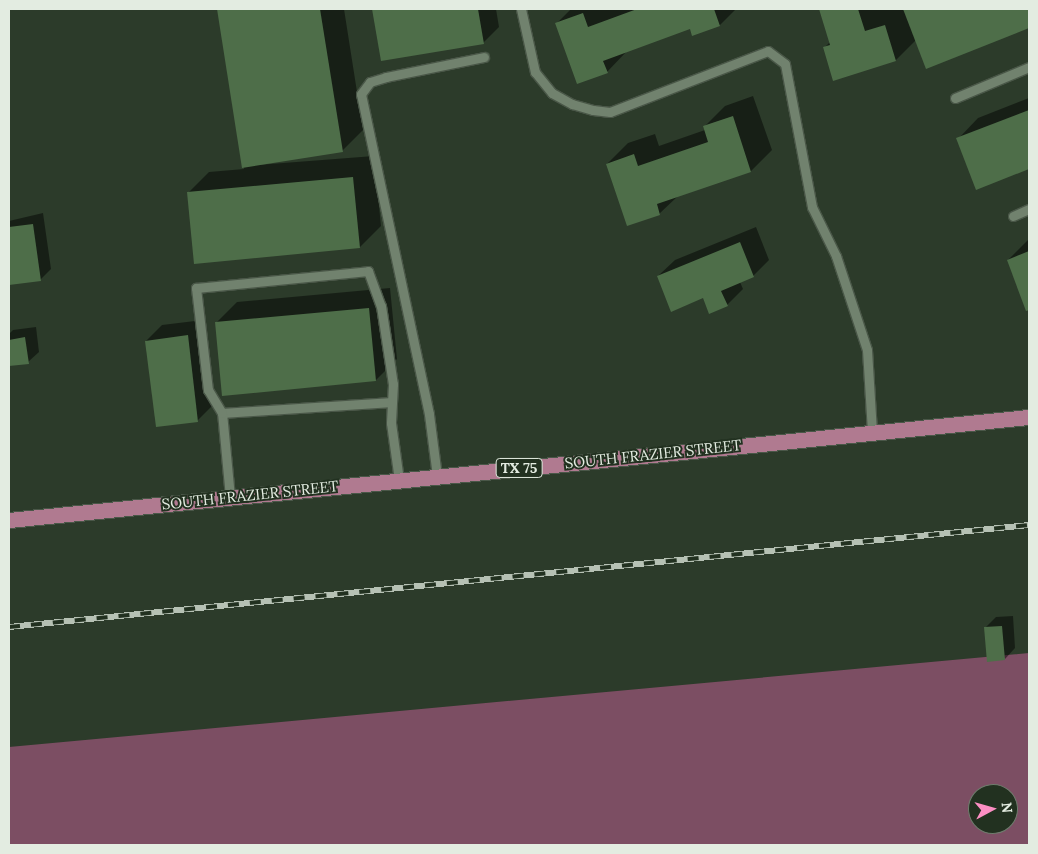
<!DOCTYPE html>
<html>
<head>
<meta charset="utf-8">
<style>
	body { margin:0 }
	#map { position:relative; width:1038px; height:854px; overflow:hidden; background:#2c3b2a; font-family:Lora,serif }
	div>[style] { position:absolute }
	.forest>* { inset:0; background:#7c4e63 }
	.shadow>* { inset:0; background:#0007 }
	.building>* { inset:0; background:#4e6e49 }
	.roads { filter:drop-shadow(1px 0 #4a5748) drop-shadow(-1px 0 #4a5748) drop-shadow(0 1px #4a5748) drop-shadow(0 -1px #4a5748) }
	.service>* { height:9px; margin:-4.5px; padding:0 4.5px; transform-origin:4.5px; border-radius:4.5px; background:#71826e }
	.primary>* { height:15px; margin:-7.5px; padding:0 7.5px; transform-origin:7.5px; border-radius:7.5px; background:#b07a90 }
	.rail>* { height:5.5px; margin-top:-2.75px; transform-origin:0; background:repeating-linear-gradient(90deg,#223120 0 11px,#b6c1b4 0 22px); box-sizing:border-box; border-block:1px solid #b6c1b4 }
	span { translate:-50% -50%; white-space:nowrap; text-align:center; line-height:1.15; -webkit-text-stroke:4px #223120; paint-order:stroke }
	.shield-label span { padding:1px 4px; background:#223120; border:1px solid; border-radius:4px; -webkit-text-stroke-width:0 }
	.shield-label { font-size:14px; color:#e3ece1; font-weight:700 }
	.street-label { font-size:15px; color:#e3ece1 }
	.frame { position:absolute; inset:0; border:10px solid #e3ece1; pointer-events:none }
	.north { position:absolute; left:968px; top:784px; width:50px; height:50px; box-sizing:border-box; background:#223120; border:1px solid #6f7c6d; border-radius:50%; rotate:84deg; font-size:14px; font-weight:700; line-height:20px; text-align:center; color:#e3ece1 }
	.north::after { content:''; display:block; margin:auto; width:18px; height:22px; background:#fc8fc3; clip-path:polygon(50% 0,100% 100%,50% 72%,0 100%) }
</style>
</head>
<body>
<div id="map">
	<div class="forest">
		<i style="clip-path:polygon(evenodd,1029px 653px,1029px 845px,9px 845px,9px 747px,1029px 653px,978px 794px,1008px 794px,1008px 824px,978px 824px,978px 794px)"></i>
	</div>
	<div class="shadow">
		<i style="clip-path:polygon(219px 9px,344px 9px,363px 130px,342px 151px,245px 166px,374px 156px,381px 226px,360px 247px,188px 193px,209px 172px,244px 169px)"></i>
		<i style="clip-path:polygon(374px 9px,496px 9px,499px 27px,483px 43px,382px 60px)"></i>
		<i style="clip-path:polygon(571px 9px,736px 9px,720px 25px,693px 35px,691px 27px,628px 50px,607px 72px,557px 23px)"></i>
		<i style="clip-path:polygon(820px 9px,1029px 9px,1029px 27px,926px 67px,916px 40px,896px 60px,834px 79px,824px 48px,831px 41px)"></i>
		<i style="clip-path:polygon(753px 96px,772px 150px,751px 171px,678px 196px,659px 214px,607px 164px,628px 143px,655px 134px,659px 146px,705px 130px,704px 127px,725px 106px)"></i>
		<i style="clip-path:polygon(1029px 98px,1029px 168px,977px 188px,958px 139px,978px 118px)"></i>
		<i style="clip-path:polygon(43px 213px,51px 269px,40px 280px,9px 284px,9px 221px)"></i>
		<i style="clip-path:polygon(756px 227px,769px 260px,753px 276px,740px 282px,743px 289px,727px 305px,658px 276px,675px 260px)"></i>
		<i style="clip-path:polygon(1029px 239px,1029px 308px,1027px 309px,1008px 260px)"></i>
		<i style="clip-path:polygon(390px 288px,397px 359px,376px 380px,216px 323px,237px 302px)"></i>
		<i style="clip-path:polygon(203px 320px,213px 405px,197px 421px,146px 341px,162px 325px)"></i>
		<i style="clip-path:polygon(36px 327px,39px 352px,28px 362px,9px 365px,9px 334px,13px 330px)"></i>
		<i style="clip-path:polygon(1013px 616px,1015px 648px,1005px 659px,985px 628px,996px 617px)"></i>
	</div>
	<div class="building">
		<i style="clip-path:polygon(217px 9px,320px 9px,343px 152px,242px 168px)"></i>
		<i style="clip-path:polygon(372px 9px,478px 9px,484px 44px,381px 61px)"></i>
		<i style="clip-path:polygon(637px 9px,714px 9px,720px 26px,692px 36px,690px 29px,603px 61px,608px 73px,577px 84px,555px 23px,583px 13px,588px 27px)"></i>
		<i style="clip-path:polygon(819px 9px,858px 9px,865px 31px,885px 25px,896px 61px,833px 81px,823px 47px,830px 45px)"></i>
		<i style="clip-path:polygon(903px 9px,1029px 9px,1029px 28px,926px 69px)"></i>
		<i style="clip-path:polygon(1029px 110px,1029px 169px,976px 190px,956px 138px)"></i>
		<i style="clip-path:polygon(733px 116px,751px 172px,657px 204px,660px 215px,627px 226px,606px 164px,634px 154px,638px 166px,708px 142px,703px 126px)"></i>
		<i style="clip-path:polygon(353px 177px,360px 248px,194px 264px,187px 192px)"></i>
		<i style="clip-path:polygon(33px 224px,41px 281px,9px 285px,9px 227px)"></i>
		<i style="clip-path:polygon(740px 242px,754px 277px,721px 291px,728px 306px,709px 314px,703px 298px,671px 312px,657px 276px)"></i>
		<i style="clip-path:polygon(1029px 251px,1029px 310px,1026px 311px,1007px 260px)"></i>
		<i style="clip-path:polygon(369px 308px,376px 381px,222px 396px,215px 322px)"></i>
		<i style="clip-path:polygon(188px 335px,198px 422px,156px 427px,145px 341px)"></i>
		<i style="clip-path:polygon(25px 337px,29px 364px,9px 366px,9px 340px)"></i>
		<i style="clip-path:polygon(1002px 626px,1005px 660px,987px 662px,984px 627px)"></i>
	</div>
	<div class="roads">
		<div class="service">
			<i style="left:521px;top:9px;width:65px;rotate:77.5deg"></i>
			<i style="left:535px;top:72px;width:27px;rotate:51deg"></i>
			<i style="left:552px;top:93px;width:23px;rotate:29deg"></i>
			<i style="left:572px;top:104px;width:22px;rotate:16deg"></i>
			<i style="left:593px;top:110px;width:17px;rotate:7deg"></i>
			<i style="left:610px;top:112px;width:169px;rotate:-21.1deg"></i>
			<i style="left:768px;top:51px;width:21px;rotate:37deg"></i>
			<i style="left:785px;top:64px;width:146px;rotate:79.3deg"></i>
			<i style="left:812px;top:207px;width:55px;rotate:63.9deg"></i>
			<i style="left:836px;top:256px;width:99px;rotate:71.7deg"></i>
			<i style="left:867px;top:350px;width:82px;rotate:86.5deg"></i>
			<i style="left:955px;top:98px;width:80px;rotate:-22.7deg"></i>
			<i style="left:1013px;top:216px;width:17px;rotate:-24deg"></i>
			<i style="left:222px;top:413px;width:170px;rotate:-3.7deg"></i>
			<i style="left:437px;top:476px;width:63px;rotate:-97.4deg"></i>
			<i style="left:429px;top:414px;width:327px;rotate:-102deg"></i>
			<i style="left:361px;top:94px;width:15px;rotate:-53deg"></i>
			<i style="left:370px;top:82px;width:17px;rotate:-17deg"></i>
			<i style="left:386px;top:77px;width:100px;rotate:-11.5deg"></i>
			<i style="left:230px;top:497px;width:84px;rotate:-95.4deg"></i>
			<i style="left:222px;top:413px;width:27px;rotate:-121deg"></i>
			<i style="left:208px;top:390px;width:103px;rotate:-96.7deg"></i>
			<i style="left:196px;top:288px;width:173px;rotate:-5.6deg"></i>
			<i style="left:368px;top:271px;width:37px;rotate:70deg"></i>
			<i style="left:381px;top:306px;width:79px;rotate:81.3deg"></i>
			<i style="left:393px;top:384px;width:39px;rotate:93deg"></i>
			<i style="left:391px;top:423px;width:58px;rotate:82deg"></i>
		</div>
		<div class="primary">
			<i style="left:9px;top:520px;width:1025px;rotate:-5.77deg"></i>
		</div>
	</div>
	<div class="rail">
		<i style="left:9px;top:627px;width:1025px;rotate:-5.71deg"></i>
	</div>
	<div class="shield-label">
		<span style="left:519px;top:468px">TX 75</span>
	</div>
	<div class="street-label">
		<span style="left:653px;top:454px;rotate:-6deg">SOUTH FRAZIER STREET</span>
		<span style="left:250px;top:495px;rotate:-6deg">SOUTH FRAZIER STREET</span>
	</div>
	<div class="frame"></div>
	<div class="north">N</div>
</div>
</body>
</html>
